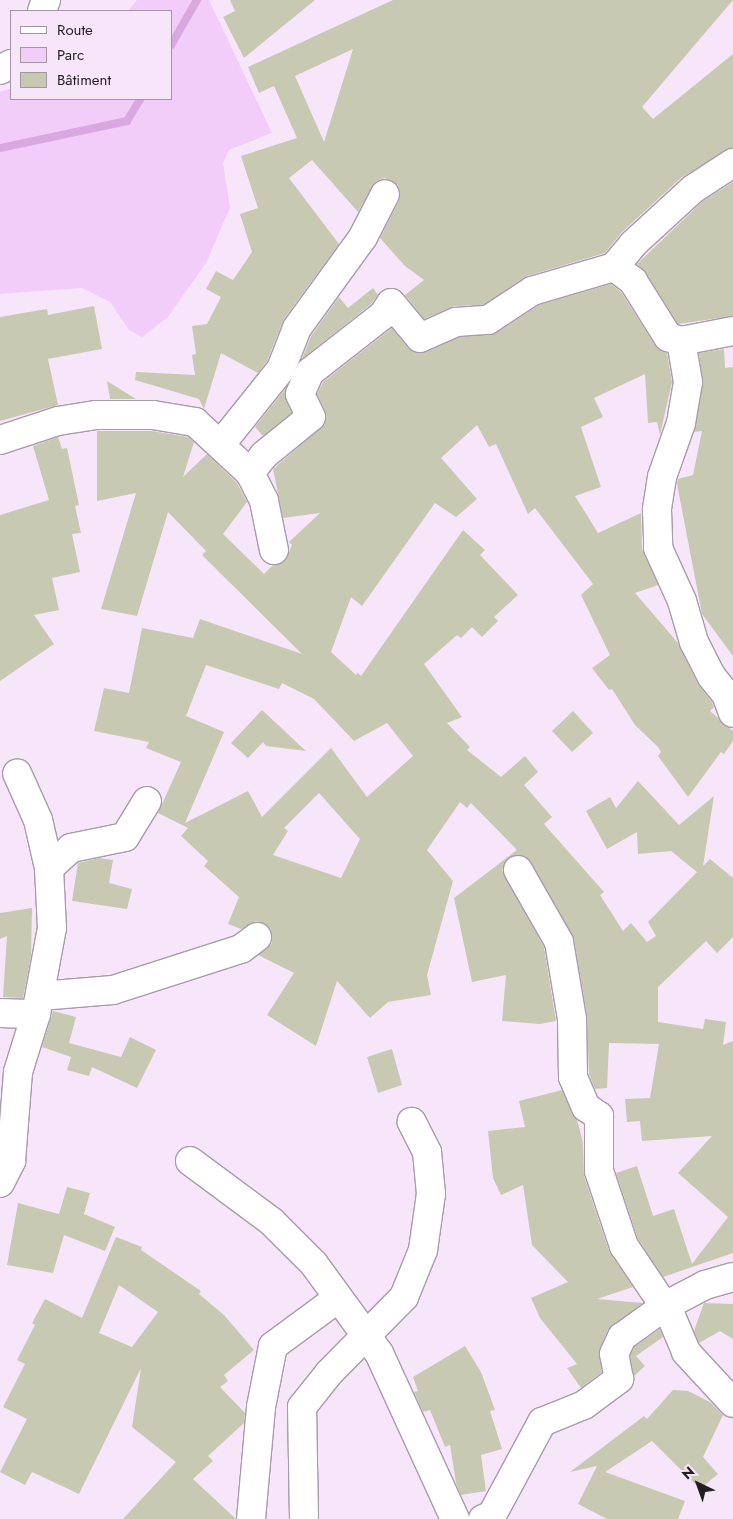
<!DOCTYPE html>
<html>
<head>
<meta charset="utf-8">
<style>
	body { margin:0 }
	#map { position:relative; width:733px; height:1519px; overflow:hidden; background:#f7e6fa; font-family:Jost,sans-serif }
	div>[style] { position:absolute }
	.green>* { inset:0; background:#f3cdfa }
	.stream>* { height:8px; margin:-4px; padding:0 4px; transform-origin:4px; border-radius:4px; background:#d9a8e1 }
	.building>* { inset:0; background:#c8c9b3 }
	.roads { filter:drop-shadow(1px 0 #a99aac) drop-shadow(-1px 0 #a99aac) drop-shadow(0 1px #a99aac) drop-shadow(0 -1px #a99aac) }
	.minor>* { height:28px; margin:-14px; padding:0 14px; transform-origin:14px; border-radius:14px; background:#fff }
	span { translate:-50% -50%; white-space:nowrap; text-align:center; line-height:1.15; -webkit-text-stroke:4px #f7e6fa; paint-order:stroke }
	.legend { position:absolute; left:10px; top:10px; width:162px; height:90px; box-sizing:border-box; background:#f7e6fa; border:1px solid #a296a4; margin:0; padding:6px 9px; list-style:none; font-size:15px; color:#231d24 }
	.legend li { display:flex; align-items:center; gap:10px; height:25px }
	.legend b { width:25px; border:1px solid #a296a4 }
	.north { position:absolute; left:673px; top:1459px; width:50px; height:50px; -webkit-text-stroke:4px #f7e6fa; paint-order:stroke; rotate:318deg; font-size:14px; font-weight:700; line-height:20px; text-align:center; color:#231d24 }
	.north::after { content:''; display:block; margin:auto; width:18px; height:22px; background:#231d24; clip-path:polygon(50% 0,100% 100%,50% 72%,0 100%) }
</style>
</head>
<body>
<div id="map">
	<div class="green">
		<i style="clip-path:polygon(137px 0,209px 0,272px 133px,229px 150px,223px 163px,230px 208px,206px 263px,168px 317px,142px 337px,129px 330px,110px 302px,82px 288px,0 294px,0 92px,11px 88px,11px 99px,171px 99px,171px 11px,128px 11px)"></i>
	</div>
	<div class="stream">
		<i style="left:171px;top:45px;width:52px;rotate:-60deg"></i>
		<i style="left:0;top:148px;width:130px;rotate:-12deg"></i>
		<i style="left:127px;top:121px;width:26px;rotate:-59deg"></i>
	</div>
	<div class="building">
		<i style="clip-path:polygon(230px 0,315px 0,244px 58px,223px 17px,235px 11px)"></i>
		<i style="clip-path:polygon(evenodd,393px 0,733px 0,642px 107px,653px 119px,733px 54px,733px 148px,682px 177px,622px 232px,605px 253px,527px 276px,483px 305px,455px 306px,424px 319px,405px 295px,424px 280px,405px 266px,380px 238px,399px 201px,398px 185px,385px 178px,376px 181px,358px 212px,312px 160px,289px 178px,339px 244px,284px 319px,267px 361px,258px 373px,221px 353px,204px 409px,199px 399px,135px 380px,136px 372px,195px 375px,192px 355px,196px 354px,192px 326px,207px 324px,221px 297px,206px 289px,216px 271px,233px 280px,252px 252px,240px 214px,258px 208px,241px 156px,297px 138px,274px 86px,259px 93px,248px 67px,393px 0,353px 49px,324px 142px,295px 76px,353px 49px)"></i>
		<i style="clip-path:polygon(733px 182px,733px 316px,678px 324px,646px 273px,637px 264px,703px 201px)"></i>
		<i style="clip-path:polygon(evenodd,611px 284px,621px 292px,655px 345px,667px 353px,672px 382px,660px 435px,657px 422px,648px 423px,645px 374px,594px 398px,603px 417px,581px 427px,601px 487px,575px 496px,598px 533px,641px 513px,642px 549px,658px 585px,635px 593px,678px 643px,698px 684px,712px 702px,714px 707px,710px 711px,733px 731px,733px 741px,724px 754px,721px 752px,688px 797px,658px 756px,661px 752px,658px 747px,635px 725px,612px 689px,609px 690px,592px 668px,610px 655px,581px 595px,593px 584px,535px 508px,528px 514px,496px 444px,489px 447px,477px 425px,441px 458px,477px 499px,456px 517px,435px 503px,362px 606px,351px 597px,331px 652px,356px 675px,358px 673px,361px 676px,463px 530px,485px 550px,480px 555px,518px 595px,494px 617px,498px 621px,482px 637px,472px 627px,461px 638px,457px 635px,424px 664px,462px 717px,447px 723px,470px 747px,467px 750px,501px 777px,525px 756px,538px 772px,524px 785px,552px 817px,544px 824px,604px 892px,600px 895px,623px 931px,631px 923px,647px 942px,656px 936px,648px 922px,697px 872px,671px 851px,638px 854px,637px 832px,607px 849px,586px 811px,610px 797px,616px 808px,638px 781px,679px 825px,714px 796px,703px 866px,710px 859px,733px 878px,733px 937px,717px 953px,706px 941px,658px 987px,658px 1022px,703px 1029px,705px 1019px,726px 1022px,723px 1045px,733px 1041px,733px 1253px,663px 1277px,638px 1239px,616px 1173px,637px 1166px,653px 1216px,674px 1209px,692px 1264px,728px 1217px,678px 1173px,712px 1136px,642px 1141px,640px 1121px,627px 1122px,625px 1099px,650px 1098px,659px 1044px,609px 1043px,607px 1088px,595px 1089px,589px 1074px,587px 1016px,574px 939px,525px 856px,510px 857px,502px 870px,544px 947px,556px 1021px,540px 1024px,502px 1021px,506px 975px,472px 982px,454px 898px,517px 850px,471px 803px,467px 808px,460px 802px,427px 850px,453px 881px,427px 975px,431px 995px,388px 1002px,370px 1018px,337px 981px,316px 1046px,267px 1015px,294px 973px,258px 955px,272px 943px,270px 928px,256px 921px,241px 929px,228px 924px,239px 897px,204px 866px,208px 861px,181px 836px,188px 828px,158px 813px,181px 762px,146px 748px,149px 742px,94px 731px,104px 688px,129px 693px,142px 628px,193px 638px,200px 619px,302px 654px,202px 555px,206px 551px,168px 512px,137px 616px,101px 609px,136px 493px,97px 501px,97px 431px,152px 431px,188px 437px,194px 442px,183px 477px,207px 454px,237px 483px,247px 502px,223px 534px,264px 574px,273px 565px,285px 561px,292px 545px,289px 542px,320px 513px,283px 518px,273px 469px,325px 424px,325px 411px,317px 394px,323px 382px,392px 328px,408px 348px,417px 353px,426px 352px,460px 337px,496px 333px,539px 305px,611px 284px,206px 665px,279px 689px,282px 683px,314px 699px,354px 741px,387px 723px,413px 756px,367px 797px,331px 748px,262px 817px,248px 791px,185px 823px,224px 732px,186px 716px,206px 665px,611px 284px,319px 793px,360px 839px,341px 878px,273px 855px,288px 831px,284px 828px,319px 793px)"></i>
		<i style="clip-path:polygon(373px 288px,378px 295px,371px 304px,302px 359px,311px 336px,339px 297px,348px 308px)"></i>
		<i style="clip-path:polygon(94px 306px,102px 349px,48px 359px,58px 405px,0 421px,0 317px,47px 309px,48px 315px)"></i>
		<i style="clip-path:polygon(724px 349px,725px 368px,733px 367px,733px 656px,702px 614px,677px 484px,678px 479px,693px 475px,702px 431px,694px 432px,703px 384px,699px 353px)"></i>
		<i style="clip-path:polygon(107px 381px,136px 399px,110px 399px)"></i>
		<i style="clip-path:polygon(286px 388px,286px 400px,292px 413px,263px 436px,255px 427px)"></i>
		<i style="clip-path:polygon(58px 437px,62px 449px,67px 448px,79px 505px,75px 506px,81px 533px,72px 534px,80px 572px,52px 578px,59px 610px,34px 615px,54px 644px,0 681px,0 515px,49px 500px,33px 446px)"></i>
		<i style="clip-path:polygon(262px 710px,306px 751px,266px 746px,263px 742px,248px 758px,231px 743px)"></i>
		<i style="clip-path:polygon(573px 711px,593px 733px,572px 752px,552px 731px)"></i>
		<i style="clip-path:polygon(99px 858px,113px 860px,109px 883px,132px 889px,127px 909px,72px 901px,78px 863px)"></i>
		<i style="clip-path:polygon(32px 908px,31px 956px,23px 998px,3px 997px,7px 936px,0 939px,0 913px)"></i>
		<i style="clip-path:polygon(53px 1011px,76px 1017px,69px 1043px,121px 1057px,130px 1037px,156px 1050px,137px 1088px,92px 1067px,89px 1076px,67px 1070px,71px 1057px,42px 1047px)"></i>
		<i style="clip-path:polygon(392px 1049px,402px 1085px,378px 1093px,367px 1057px)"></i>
		<i style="clip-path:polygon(562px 1090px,577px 1119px,583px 1143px,584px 1176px,609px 1251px,633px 1287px,597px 1299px,643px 1303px,608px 1330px,600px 1348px,602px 1372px,581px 1388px,567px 1368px,577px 1364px,540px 1318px,531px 1298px,568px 1282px,532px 1245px,523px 1185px,501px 1195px,493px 1178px,488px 1131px,525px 1127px,519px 1101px)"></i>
		<i style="clip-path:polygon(67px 1187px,90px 1193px,84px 1214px,115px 1227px,105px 1251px,64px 1235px,53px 1273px,7px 1265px,18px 1203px,59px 1214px)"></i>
		<i style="clip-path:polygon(evenodd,116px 1237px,142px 1247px,141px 1250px,201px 1291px,199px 1294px,224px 1315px,254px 1350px,224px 1375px,228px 1381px,220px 1387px,245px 1413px,244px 1423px,208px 1456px,213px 1461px,193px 1479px,236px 1519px,123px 1519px,176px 1462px,132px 1427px,141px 1368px,79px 1494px,32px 1472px,25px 1485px,0 1472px,27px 1419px,3px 1407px,25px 1364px,17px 1360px,35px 1325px,32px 1323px,45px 1299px,82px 1318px,116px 1237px,119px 1285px,158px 1312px,132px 1347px,99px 1333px,119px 1285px)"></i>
		<i style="clip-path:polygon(704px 1303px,733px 1304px,733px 1339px,720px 1331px,699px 1343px,694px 1331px)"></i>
		<i style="clip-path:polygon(660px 1329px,663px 1337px,636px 1356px,645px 1366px,634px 1376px,630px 1356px,634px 1347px)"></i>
		<i style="clip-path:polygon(465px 1346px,481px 1372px,495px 1410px,490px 1411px,502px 1449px,481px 1455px,486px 1491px,461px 1495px,456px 1483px,450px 1445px,445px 1447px,430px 1410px,423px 1412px,414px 1392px,418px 1391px,413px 1377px)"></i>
		<i style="clip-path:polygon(673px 1390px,688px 1391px,710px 1402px,723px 1415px,703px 1457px,718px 1474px,700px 1489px,652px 1441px,605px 1472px,685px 1501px,678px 1519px,607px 1519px,578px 1504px,597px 1466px,570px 1472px,644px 1416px,647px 1419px)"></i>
	</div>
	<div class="roads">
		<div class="minor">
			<i style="left:42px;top:11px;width:12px;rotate:-70deg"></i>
			<i style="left:0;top:70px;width:13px;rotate:-29deg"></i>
			<i style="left:614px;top:267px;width:30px;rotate:-50deg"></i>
			<i style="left:633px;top:244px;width:81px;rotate:-42.5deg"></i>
			<i style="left:693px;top:189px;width:48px;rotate:-33deg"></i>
			<i style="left:681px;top:341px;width:42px;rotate:80.3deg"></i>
			<i style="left:688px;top:382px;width:42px;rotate:99.7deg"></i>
			<i style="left:681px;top:423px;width:57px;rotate:109.4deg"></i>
			<i style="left:662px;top:477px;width:33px;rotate:99deg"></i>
			<i style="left:657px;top:510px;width:38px;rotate:88deg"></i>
			<i style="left:658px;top:548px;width:58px;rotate:65.6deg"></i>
			<i style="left:682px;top:601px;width:43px;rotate:73.7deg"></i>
			<i style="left:694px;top:642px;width:39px;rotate:63deg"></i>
			<i style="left:712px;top:677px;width:22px;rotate:51deg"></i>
			<i style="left:726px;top:694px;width:20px;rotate:70deg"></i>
			<i style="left:0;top:440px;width:61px;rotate:-18.1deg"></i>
			<i style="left:58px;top:421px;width:39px;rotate:-9deg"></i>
			<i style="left:97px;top:415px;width:56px"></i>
			<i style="left:153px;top:415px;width:43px;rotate:9.5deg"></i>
			<i style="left:195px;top:422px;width:75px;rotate:42.8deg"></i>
			<i style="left:250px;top:473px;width:31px;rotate:63deg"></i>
			<i style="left:264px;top:501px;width:50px;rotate:78.5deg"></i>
			<i style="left:221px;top:444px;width:96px;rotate:-51.3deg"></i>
			<i style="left:281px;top:369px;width:44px;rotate:-68.7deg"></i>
			<i style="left:297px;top:328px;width:112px;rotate:-54deg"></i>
			<i style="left:363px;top:237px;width:48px;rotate:-62.9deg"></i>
			<i style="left:250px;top:473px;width:23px;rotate:-52deg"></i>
			<i style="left:264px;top:455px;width:60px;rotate:-39deg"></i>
			<i style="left:311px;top:417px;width:25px;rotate:-116deg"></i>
			<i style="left:300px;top:394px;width:24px;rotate:-66deg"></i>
			<i style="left:310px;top:372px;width:93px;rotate:-38deg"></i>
			<i style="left:383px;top:315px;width:14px;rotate:-56deg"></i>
			<i style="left:391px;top:303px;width:45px;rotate:50.4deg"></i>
			<i style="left:420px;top:338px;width:39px;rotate:-24deg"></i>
			<i style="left:456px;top:322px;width:32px;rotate:-4deg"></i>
			<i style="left:488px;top:320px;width:53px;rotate:-33.4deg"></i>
			<i style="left:532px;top:291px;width:85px;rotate:-16.3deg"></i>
			<i style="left:614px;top:267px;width:24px;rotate:36deg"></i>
			<i style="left:633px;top:281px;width:66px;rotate:58deg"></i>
			<i style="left:668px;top:337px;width:14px;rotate:17deg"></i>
			<i style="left:681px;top:341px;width:53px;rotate:-10.9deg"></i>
			<i style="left:49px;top:868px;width:30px;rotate:-42deg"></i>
			<i style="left:71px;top:848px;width:55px;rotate:-11.5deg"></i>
			<i style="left:125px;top:837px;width:42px;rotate:-58.6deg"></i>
			<i style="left:518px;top:870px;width:83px;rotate:60.3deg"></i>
			<i style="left:559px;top:942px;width:78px;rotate:80.4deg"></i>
			<i style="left:572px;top:1019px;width:58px;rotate:89deg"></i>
			<i style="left:573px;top:1077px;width:33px;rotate:67deg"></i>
			<i style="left:586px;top:1107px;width:16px;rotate:35deg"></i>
			<i style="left:599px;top:1116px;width:55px;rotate:90deg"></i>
			<i style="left:599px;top:1171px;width:79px;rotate:71.6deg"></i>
			<i style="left:624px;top:1246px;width:84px;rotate:56.1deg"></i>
			<i style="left:671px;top:1316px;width:39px;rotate:67deg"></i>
			<i style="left:686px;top:1352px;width:69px;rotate:47.3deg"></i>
			<i style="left:40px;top:996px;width:73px;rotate:-4.7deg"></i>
			<i style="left:113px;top:990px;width:134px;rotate:-17.8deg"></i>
			<i style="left:241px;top:949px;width:20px;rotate:-37deg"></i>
			<i style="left:0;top:1013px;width:36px;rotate:2deg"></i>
			<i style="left:190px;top:1161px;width:102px;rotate:36.6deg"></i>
			<i style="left:272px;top:1222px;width:59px;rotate:45deg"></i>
			<i style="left:314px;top:1264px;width:110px;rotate:53.9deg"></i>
			<i style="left:379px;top:1353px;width:183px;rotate:65.4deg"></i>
			<i style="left:0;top:1183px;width:25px;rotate:-63deg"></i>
			<i style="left:11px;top:1161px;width:89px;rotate:-85.5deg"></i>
			<i style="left:18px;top:1072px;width:61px;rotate:-72.8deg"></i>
			<i style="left:36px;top:1014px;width:87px;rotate:-79.5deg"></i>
			<i style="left:52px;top:928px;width:60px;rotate:-92.9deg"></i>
			<i style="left:49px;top:868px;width:49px;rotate:-102.9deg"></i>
			<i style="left:38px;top:820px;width:51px;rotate:-114.1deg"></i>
			<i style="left:251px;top:1519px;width:112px;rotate:-84.9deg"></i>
			<i style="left:261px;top:1407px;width:62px;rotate:-78.9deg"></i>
			<i style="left:273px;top:1346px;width:81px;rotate:-36.4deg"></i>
			<i style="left:304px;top:1519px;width:112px;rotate:-91deg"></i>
			<i style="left:302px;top:1407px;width:43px;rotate:-51.5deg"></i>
			<i style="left:329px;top:1373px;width:107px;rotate:-45.4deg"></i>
			<i style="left:404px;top:1297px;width:51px;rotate:-68deg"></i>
			<i style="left:423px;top:1250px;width:57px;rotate:-81.9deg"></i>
			<i style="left:431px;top:1194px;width:42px;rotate:-95.4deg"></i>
			<i style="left:427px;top:1152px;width:34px;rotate:-117deg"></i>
			<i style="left:483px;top:1519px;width:10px;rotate:-24deg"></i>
			<i style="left:492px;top:1515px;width:106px;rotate:-61.7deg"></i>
			<i style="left:542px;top:1422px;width:45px;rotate:-22deg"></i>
			<i style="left:584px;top:1405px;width:44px;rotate:-36.6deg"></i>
			<i style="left:619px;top:1379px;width:25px;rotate:-101deg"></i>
			<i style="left:614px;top:1354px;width:19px;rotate:-65deg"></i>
			<i style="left:622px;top:1337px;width:53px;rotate:-35.8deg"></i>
			<i style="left:665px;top:1306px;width:45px;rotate:-27.7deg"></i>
			<i style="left:705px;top:1285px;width:29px;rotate:-16deg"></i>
		</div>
	</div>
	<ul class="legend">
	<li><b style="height:6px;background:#fff"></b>Route</li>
	<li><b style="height:14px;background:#f3cdfa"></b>Parc</li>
	<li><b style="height:14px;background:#c8c9b3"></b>Bâtiment</li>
	</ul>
	<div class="north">N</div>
</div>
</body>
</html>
